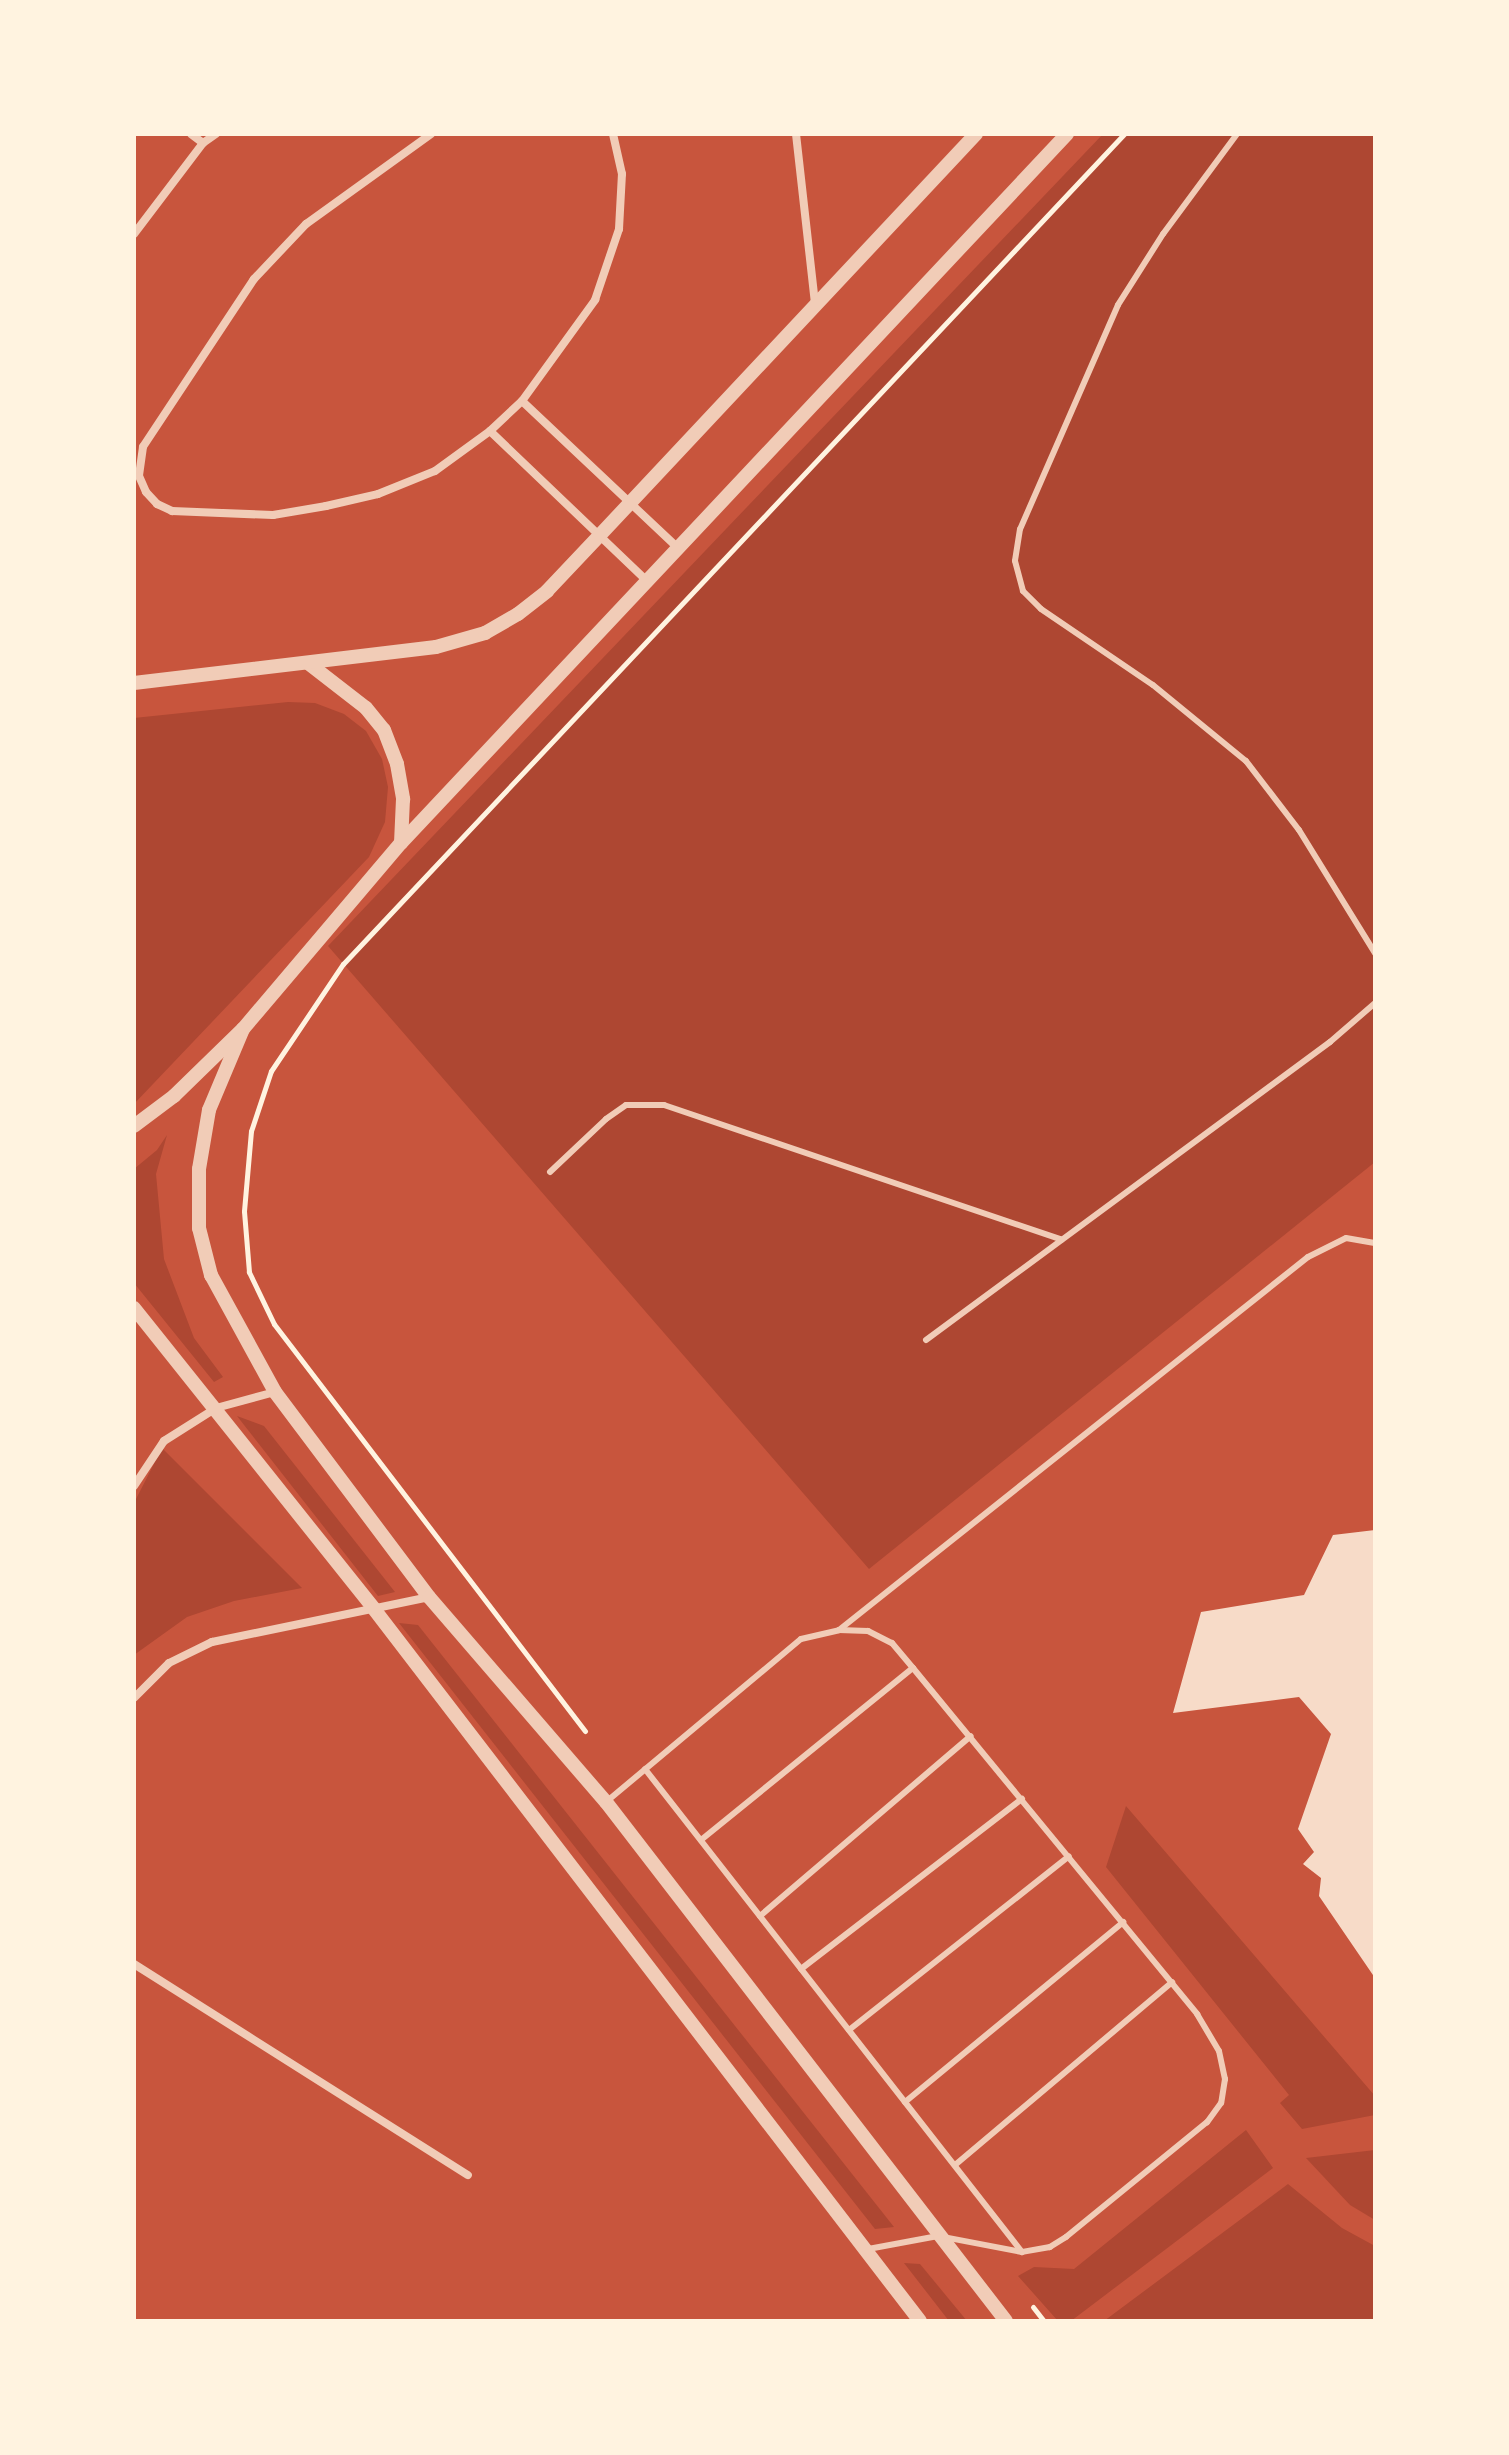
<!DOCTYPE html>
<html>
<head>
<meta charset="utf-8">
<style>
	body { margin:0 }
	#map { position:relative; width:1509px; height:2455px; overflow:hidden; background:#c8553d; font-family:"Fira Sans Condensed",sans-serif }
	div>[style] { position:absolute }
	.green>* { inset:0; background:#ae4732 }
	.building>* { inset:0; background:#f7dbc8 }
	.path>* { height:5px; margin:-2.5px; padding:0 2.5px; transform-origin:2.5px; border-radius:2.5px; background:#fff3e0 }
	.service>* { height:6px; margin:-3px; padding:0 3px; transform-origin:3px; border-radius:3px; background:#f1ccb7 }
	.minor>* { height:8px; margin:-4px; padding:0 4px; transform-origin:4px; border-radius:4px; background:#f1ccb7 }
	.tertiary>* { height:14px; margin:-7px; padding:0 7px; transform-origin:7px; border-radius:7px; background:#f1ccb7 }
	span { translate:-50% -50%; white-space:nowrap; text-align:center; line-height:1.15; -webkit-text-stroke:6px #fff3e0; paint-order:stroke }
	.frame { position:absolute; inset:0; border:136px solid #fff3e0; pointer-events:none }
</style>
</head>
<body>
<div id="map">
	<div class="green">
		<i style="clip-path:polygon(1103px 134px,1375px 134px,1375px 1162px,869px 1569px,328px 946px)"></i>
		<i style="clip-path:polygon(288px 702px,315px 703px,344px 714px,366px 731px,382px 759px,388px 787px,385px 822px,369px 857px,134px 1104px,134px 718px)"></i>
		<i style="clip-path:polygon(167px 1135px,156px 1174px,164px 1259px,194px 1338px,223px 1377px,214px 1382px,134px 1283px,134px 1169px,157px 1150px)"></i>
		<i style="clip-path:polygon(237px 1416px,264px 1426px,395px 1592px,378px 1596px)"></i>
		<i style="clip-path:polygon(162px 1448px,302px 1588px,234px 1601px,187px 1617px,134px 1655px,134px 1503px)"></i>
		<i style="clip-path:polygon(399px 1623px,418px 1625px,894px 2227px,875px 2229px)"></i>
		<i style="clip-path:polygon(1126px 1806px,1375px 2096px,1375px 2115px,1302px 2129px,1280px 2103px,1289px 2095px,1106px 1867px)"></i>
		<i style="clip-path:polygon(1246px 2130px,1273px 2168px,1071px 2321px,1058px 2321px,1018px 2276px,1034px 2267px,1074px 2269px)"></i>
		<i style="clip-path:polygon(1375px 2150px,1375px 2220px,1350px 2205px,1306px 2158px)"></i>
		<i style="clip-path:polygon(1288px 2184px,1342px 2228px,1375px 2246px,1375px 2321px,1104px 2321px)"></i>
		<i style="clip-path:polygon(904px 2263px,920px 2264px,967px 2321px,949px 2321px)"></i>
	</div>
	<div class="building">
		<i style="clip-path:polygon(1375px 1530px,1375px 1978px,1319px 1896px,1321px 1878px,1303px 1864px,1314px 1852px,1298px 1829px,1331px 1734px,1299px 1697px,1173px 1713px,1201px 1612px,1304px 1595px,1333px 1535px)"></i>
	</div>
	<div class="path">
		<i style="left:585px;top:1731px;width:512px;rotate:-127.38deg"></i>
		<i style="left:274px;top:1324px;width:58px;rotate:-115.7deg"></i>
		<i style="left:249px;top:1272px;width:61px;rotate:-94.7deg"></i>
		<i style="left:244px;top:1211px;width:80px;rotate:-85deg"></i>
		<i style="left:251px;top:1131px;width:63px;rotate:-71.6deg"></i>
		<i style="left:271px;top:1071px;width:129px;rotate:-56.1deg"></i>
		<i style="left:343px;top:964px;width:1140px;rotate:-46.74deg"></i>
		<i style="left:1033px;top:2307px;width:18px;rotate:52deg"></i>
	</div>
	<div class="service">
		<i style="left:1237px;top:134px;width:124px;rotate:126.5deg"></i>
		<i style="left:1163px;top:234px;width:84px;rotate:122.4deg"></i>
		<i style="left:1118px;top:305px;width:244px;rotate:113.6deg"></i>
		<i style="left:1020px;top:529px;width:32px;rotate:99deg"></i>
		<i style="left:1015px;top:561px;width:31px;rotate:75deg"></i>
		<i style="left:1023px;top:591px;width:25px;rotate:45deg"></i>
		<i style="left:1041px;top:609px;width:135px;rotate:34.2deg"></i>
		<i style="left:1153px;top:685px;width:120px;rotate:39.3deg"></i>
		<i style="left:1246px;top:761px;width:87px;rotate:52.5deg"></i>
		<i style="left:1299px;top:830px;width:145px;rotate:58.3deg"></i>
		<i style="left:550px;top:1172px;width:77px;rotate:-43.4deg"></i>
		<i style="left:606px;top:1119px;width:24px;rotate:-35deg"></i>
		<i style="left:626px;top:1105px;width:38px"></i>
		<i style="left:664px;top:1105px;width:420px;rotate:18.7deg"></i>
		<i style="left:926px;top:1340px;width:502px;rotate:-36.41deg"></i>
		<i style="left:1330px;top:1042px;width:60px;rotate:-40.9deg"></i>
		<i style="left:839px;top:1630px;width:599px;rotate:-38.5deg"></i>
		<i style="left:1308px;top:1257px;width:42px;rotate:-26.6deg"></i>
		<i style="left:1346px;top:1238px;width:29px;rotate:10deg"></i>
		<i style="left:645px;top:1769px;width:613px;rotate:52.03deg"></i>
		<i style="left:606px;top:1802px;width:254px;rotate:-39.9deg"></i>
		<i style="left:801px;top:1639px;width:39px;rotate:-13deg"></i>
		<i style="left:839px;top:1630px;width:29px;rotate:2deg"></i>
		<i style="left:868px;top:1631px;width:27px;rotate:27deg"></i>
		<i style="left:892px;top:1643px;width:33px;rotate:50deg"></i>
		<i style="left:913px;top:1668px;width:448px;rotate:50.6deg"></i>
		<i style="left:1197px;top:2014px;width:43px;rotate:59.3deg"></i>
		<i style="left:1219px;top:2051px;width:29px;rotate:78deg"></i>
		<i style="left:1225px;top:2079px;width:24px;rotate:99deg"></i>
		<i style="left:1221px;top:2103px;width:24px;rotate:126deg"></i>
		<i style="left:1207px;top:2122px;width:182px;rotate:140.8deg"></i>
		<i style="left:1066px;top:2237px;width:19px;rotate:148deg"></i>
		<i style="left:1050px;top:2247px;width:28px;rotate:170deg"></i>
		<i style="left:1022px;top:2252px;width:86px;rotate:-169.2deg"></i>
		<i style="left:938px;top:2236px;width:71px;rotate:169.5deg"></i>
		<i style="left:701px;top:1840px;width:273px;rotate:-39.1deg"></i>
		<i style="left:760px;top:1916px;width:277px;rotate:-40.5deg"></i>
		<i style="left:801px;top:1969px;width:279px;rotate:-37.6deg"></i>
		<i style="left:849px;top:2030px;width:280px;rotate:-38.3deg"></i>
		<i style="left:905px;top:2102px;width:283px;rotate:-39.5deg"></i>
		<i style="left:955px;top:2165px;width:284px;rotate:-40.1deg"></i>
	</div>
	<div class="minor">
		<i style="left:191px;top:134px;width:15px;rotate:37deg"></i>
		<i style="left:431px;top:134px;width:154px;rotate:144.2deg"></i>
		<i style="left:306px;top:224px;width:76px;rotate:133.4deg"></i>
		<i style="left:254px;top:279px;width:201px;rotate:123.5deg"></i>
		<i style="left:143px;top:447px;width:29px;rotate:98deg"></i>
		<i style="left:139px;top:476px;width:17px;rotate:66deg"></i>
		<i style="left:146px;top:492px;width:16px;rotate:47deg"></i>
		<i style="left:157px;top:504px;width:17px;rotate:25deg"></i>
		<i style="left:172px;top:511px;width:101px;rotate:2.3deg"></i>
		<i style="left:273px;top:515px;width:54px;rotate:-9.6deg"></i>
		<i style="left:326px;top:506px;width:53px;rotate:-13deg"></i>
		<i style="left:378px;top:494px;width:61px;rotate:-22deg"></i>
		<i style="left:435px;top:471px;width:68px;rotate:-36deg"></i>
		<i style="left:490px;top:431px;width:44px;rotate:-43.2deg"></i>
		<i style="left:522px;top:401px;width:125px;rotate:-54.1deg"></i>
		<i style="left:595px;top:300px;width:75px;rotate:-71.3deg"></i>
		<i style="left:619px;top:229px;width:55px;rotate:-86.9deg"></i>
		<i style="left:622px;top:174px;width:41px;rotate:-102.7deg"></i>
		<i style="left:796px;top:134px;width:170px;rotate:83.6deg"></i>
		<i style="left:134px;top:234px;width:114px;rotate:-52.8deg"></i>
		<i style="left:203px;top:143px;width:16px;rotate:-35deg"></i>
		<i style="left:522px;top:401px;width:214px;rotate:43.3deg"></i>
		<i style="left:490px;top:431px;width:217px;rotate:43.7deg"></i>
		<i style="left:134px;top:1486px;width:54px;rotate:-56.3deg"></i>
		<i style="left:164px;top:1441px;width:62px;rotate:-32.4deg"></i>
		<i style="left:216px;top:1408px;width:61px;rotate:-15.2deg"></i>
		<i style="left:134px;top:1698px;width:49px;rotate:-45deg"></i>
		<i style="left:169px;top:1663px;width:48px;rotate:-26deg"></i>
		<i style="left:212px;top:1642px;width:222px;rotate:-11.7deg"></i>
		<i style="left:134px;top:1964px;width:395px;rotate:32.3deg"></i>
	</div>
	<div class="tertiary">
		<i style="left:308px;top:663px;width:73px;rotate:37.8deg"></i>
		<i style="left:366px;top:708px;width:28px;rotate:51deg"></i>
		<i style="left:384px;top:730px;width:36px;rotate:69deg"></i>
		<i style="left:397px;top:764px;width:36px;rotate:80deg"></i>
		<i style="left:403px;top:799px;width:44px;rotate:92.6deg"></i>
		<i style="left:134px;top:683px;width:304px;rotate:-6.8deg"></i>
		<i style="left:436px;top:647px;width:51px;rotate:-15.9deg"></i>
		<i style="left:485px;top:633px;width:38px;rotate:-30deg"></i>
		<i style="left:518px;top:614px;width:37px;rotate:-38deg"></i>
		<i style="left:547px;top:591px;width:76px;rotate:-46.6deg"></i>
		<i style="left:599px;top:536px;width:551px;rotate:-46.84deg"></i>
		<i style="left:243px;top:1029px;width:88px;rotate:112.8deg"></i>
		<i style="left:209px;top:1110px;width:60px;rotate:99.6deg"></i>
		<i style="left:199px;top:1169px;width:59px;rotate:90deg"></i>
		<i style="left:199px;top:1228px;width:49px;rotate:75.7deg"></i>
		<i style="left:211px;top:1275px;width:133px;rotate:61.3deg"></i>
		<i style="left:275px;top:1392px;width:256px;rotate:53.1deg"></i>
		<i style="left:429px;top:1597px;width:271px;rotate:49.2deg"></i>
		<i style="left:606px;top:1802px;width:655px;rotate:52.38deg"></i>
		<i style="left:134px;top:1126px;width:50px;rotate:-36.9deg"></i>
		<i style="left:174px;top:1096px;width:96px;rotate:-44.2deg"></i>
		<i style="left:243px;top:1029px;width:244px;rotate:-49.7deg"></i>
		<i style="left:401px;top:843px;width:973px;rotate:-46.79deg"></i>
		<i style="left:134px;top:1308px;width:385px;rotate:51.4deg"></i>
		<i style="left:374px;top:1609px;width:897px;rotate:52.52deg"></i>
	</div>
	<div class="frame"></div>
</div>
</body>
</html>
